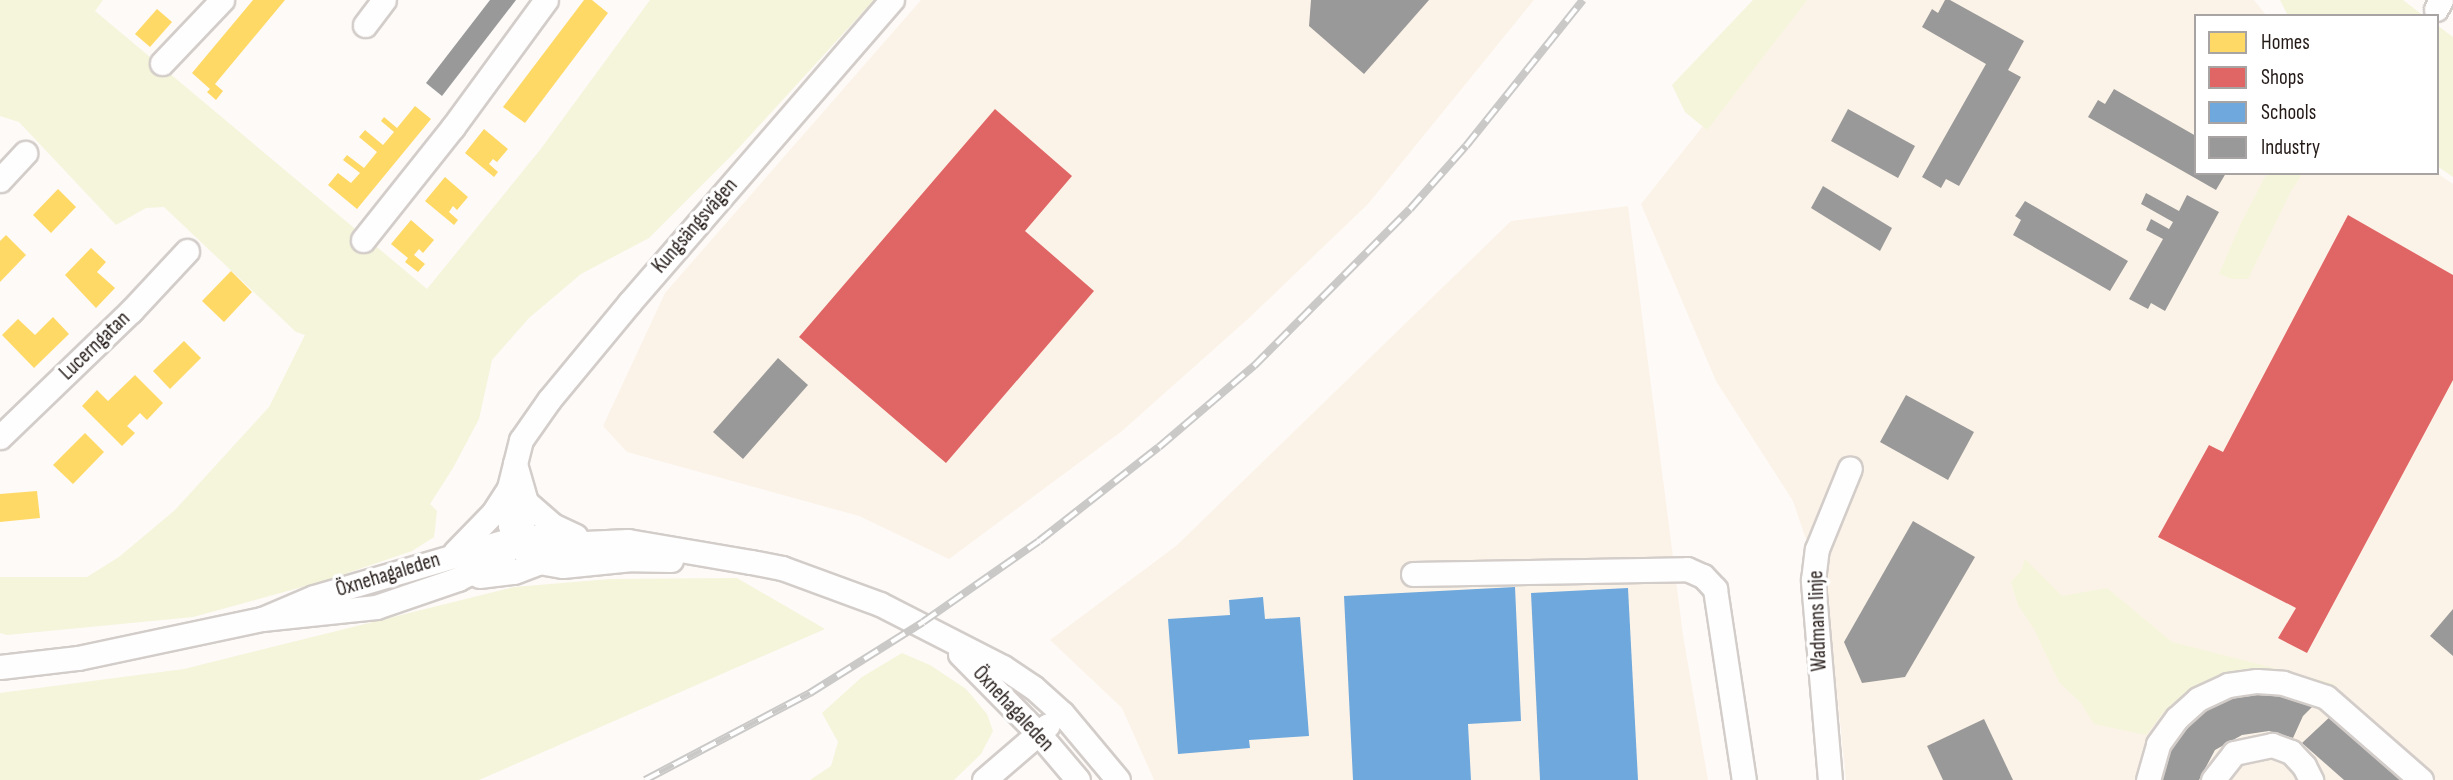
<!DOCTYPE html>
<html>
<head>
<meta charset="utf-8">
<style>
	body { margin:0 }
	#map { position:relative; width:2453px; height:780px; overflow:hidden; background:#fdfaf8; font-family:"Sofia Sans Condensed",sans-serif }
	div>[style] { position:absolute }
	.industrial>* { inset:0; background:#fcf3e8 }
	.green>* { inset:0; background:#f4f5da }
	.homes>* { inset:0; background:#ffd966 }
	.shops>* { inset:0; background:#e06666 }
	.schools>* { inset:0; background:#6fa8dc }
	.industry>* { inset:0; background:#999 }
	.roads { filter:drop-shadow(2px 0 #d3cdca) drop-shadow(-2px 0 #d3cdca) drop-shadow(0 2px #d3cdca) drop-shadow(0 -2px #d3cdca) }
	.minor>* { height:23px; margin:-11.5px; padding:0 11.5px; transform-origin:11.5px; border-radius:11.5px; background:#fffefe }
	.rail>* { height:8px; margin-top:-4px; transform-origin:0; background:repeating-linear-gradient(90deg,#fff 0 16px,#cac9c8 0 32px); box-sizing:border-box; border-block:2px solid #cac9c8 }
	span { translate:-50% -50%; white-space:nowrap; text-align:center; line-height:1.15; -webkit-text-stroke:7px #fff; paint-order:stroke }
	.street-label { font-size:21px; color:#241b18 }
	.legend { position:absolute; left:2194px; top:14px; width:245px; height:161px; box-sizing:border-box; background:#fff; border:2px solid #a7a4a3; margin:0; padding:9px 12px; list-style:none; font-size:21px; color:#241b18 }
	.legend li { display:flex; align-items:center; gap:14px; height:35px }
	.legend b { width:35px; border:2px solid #a7a4a3 }
</style>
</head>
<body>
<div id="map">
	<div class="industrial">
		<i style="clip-path:polygon(921px 0,1534px 0,1368px 204px,1249px 318px,1122px 431px,949px 559px,859px 516px,627px 452px,603px 426px,665px 293px)"></i>
		<i style="clip-path:polygon(1803px 0,2254px 0,2267px 16px,2196px 16px,2196px 173px,2437px 173px,2453px 184px,2453px 780px,1846px 780px,1828px 605px,1793px 501px,1716px 381px,1641px 204px)"></i>
		<i style="clip-path:polygon(1628px 206px,1683px 635px,1708px 780px,1154px 780px,1122px 708px,1050px 640px,1176px 546px,1511px 221px)"></i>
	</div>
	<div class="green">
		<i style="clip-path:polygon(0 0,103px 0,95px 11px,427px 289px,540px 150px,650px 0,874px 0,734px 153px,649px 238px,581px 274px,529px 318px,492px 360px,479px 419px,453px 468px,430px 504px,437px 511px,434px 537px,412px 551px,324px 581px,193px 617px,7px 635px,0 633px,0 577px,87px 577px,119px 557px,175px 510px,269px 407px,305px 335px,296px 332px,164px 207px,146px 208px,116px 225px,19px 122px,0 116px)"></i>
		<i style="clip-path:polygon(1753px 0,1807px 0,1707px 130px,1685px 112px,1672px 85px)"></i>
		<i style="clip-path:polygon(2280px 0,2403px 0,2424px 16px,2288px 16px)"></i>
		<i style="clip-path:polygon(2437px 25px,2453px 37px,2453px 177px,2437px 166px)"></i>
		<i style="clip-path:polygon(2267px 173px,2303px 173px,2291px 191px,2248px 279px,2232px 279px,2219px 274px,2240px 225px)"></i>
		<i style="clip-path:polygon(2025px 559px,2062px 596px,2107px 588px,2172px 642px,2339px 685px,2230px 674px,2199px 684px,2163px 713px,2146px 735px,2094px 724px,2081px 703px,2059px 682px,2034px 629px,2018px 605px,2011px 582px,2021px 571px)"></i>
		<i style="clip-path:polygon(737px 578px,825px 629px,479px 780px,0 780px,0 693px,184px 669px,514px 587px,610px 579px)"></i>
		<i style="clip-path:polygon(902px 653px,930px 665px,966px 689px,987px 714px,993px 731px,981px 754px,954px 780px,810px 780px,831px 766px,838px 742px,822px 713px,862px 677px)"></i>
	</div>
	<div class="homes">
		<i style="clip-path:polygon(253px 0,285px 0,215px 84px,223px 91px,216px 100px,207px 92px,210px 89px,192px 73px)"></i>
		<i style="clip-path:polygon(584px 0,592px 0,608px 13px,525px 123px,503px 107px)"></i>
		<i style="clip-path:polygon(157px 9px,172px 22px,150px 47px,135px 34px)"></i>
		<i style="clip-path:polygon(415px 106px,431px 119px,357px 209px,328px 185px,338px 173px,351px 183px,360px 173px,343px 160px,347px 155px,364px 168px,377px 152px,359px 137px,365px 130px,383px 145px,394px 132px,381px 121px,384px 117px,397px 128px)"></i>
		<i style="clip-path:polygon(484px 129px,508px 149px,497px 162px,493px 159px,489px 164px,498px 172px,494px 177px,465px 153px)"></i>
		<i style="clip-path:polygon(445px 177px,468px 197px,457px 210px,453px 206px,449px 212px,458px 220px,454px 225px,425px 201px)"></i>
		<i style="clip-path:polygon(58px 189px,76px 207px,51px 233px,33px 215px)"></i>
		<i style="clip-path:polygon(411px 220px,434px 240px,423px 253px,419px 249px,414px 255px,425px 264px,418px 272px,405px 262px,408px 258px,391px 244px)"></i>
		<i style="clip-path:polygon(6px 235px,26px 255px,0 282px,0 241px)"></i>
		<i style="clip-path:polygon(91px 248px,106px 262px,97px 272px,115px 288px,96px 308px,65px 275px)"></i>
		<i style="clip-path:polygon(231px 271px,252px 292px,224px 322px,202px 301px)"></i>
		<i style="clip-path:polygon(53px 317px,69px 334px,34px 368px,2px 335px,18px 319px,35px 335px)"></i>
		<i style="clip-path:polygon(184px 341px,201px 358px,170px 389px,153px 371px)"></i>
		<i style="clip-path:polygon(135px 375px,163px 403px,147px 420px,140px 413px,127px 426px,135px 433px,122px 446px,82px 406px,97px 390px,108px 401px)"></i>
		<i style="clip-path:polygon(85px 433px,104px 452px,73px 484px,53px 465px)"></i>
		<i style="clip-path:polygon(37px 491px,40px 518px,0 522px,0 494px)"></i>
	</div>
	<div class="shops">
		<i style="clip-path:polygon(995px 109px,1072px 176px,1025px 231px,1094px 291px,946px 463px,799px 337px)"></i>
		<i style="clip-path:polygon(2348px 215px,2453px 275px,2453px 380px,2307px 653px,2278px 638px,2296px 608px,2158px 537px,2209px 445px,2223px 452px)"></i>
	</div>
	<div class="schools">
		<i style="clip-path:polygon(1515px 587px,1521px 721px,1468px 724px,1471px 780px,1353px 780px,1344px 596px)"></i>
		<i style="clip-path:polygon(1628px 588px,1638px 780px,1540px 780px,1531px 593px)"></i>
		<i style="clip-path:polygon(1263px 597px,1265px 619px,1300px 617px,1309px 736px,1249px 740px,1250px 748px,1178px 754px,1168px 619px,1230px 615px,1229px 600px)"></i>
	</div>
	<div class="industry">
		<i style="clip-path:polygon(490px 0,516px 0,442px 96px,426px 83px)"></i>
		<i style="clip-path:polygon(1311px 0,1429px 0,1364px 74px,1309px 26px)"></i>
		<i style="clip-path:polygon(1945px 0,1950px 0,2024px 41px,2008px 70px,2021px 77px,1959px 186px,1946px 179px,1941px 188px,1922px 177px,1986px 64px,1922px 27px,1932px 9px,1938px 13px)"></i>
		<i style="clip-path:polygon(2114px 89px,2196px 136px,2196px 173px,2226px 173px,2216px 190px,2088px 117px,2098px 100px,2105px 104px)"></i>
		<i style="clip-path:polygon(1848px 109px,1915px 146px,1898px 178px,1831px 141px)"></i>
		<i style="clip-path:polygon(1823px 186px,1892px 228px,1880px 251px,1811px 208px)"></i>
		<i style="clip-path:polygon(2146px 193px,2179px 211px,2187px 195px,2219px 212px,2165px 311px,2151px 303px,2148px 309px,2129px 299px,2163px 239px,2146px 230px,2151px 219px,2169px 229px,2173px 222px,2141px 204px)"></i>
		<i style="clip-path:polygon(2025px 201px,2128px 261px,2110px 291px,2013px 235px,2021px 220px,2015px 216px)"></i>
		<i style="clip-path:polygon(778px 358px,808px 385px,743px 459px,713px 432px)"></i>
		<i style="clip-path:polygon(1906px 395px,1974px 432px,1948px 480px,1880px 442px)"></i>
		<i style="clip-path:polygon(1913px 521px,1975px 557px,1905px 677px,1862px 683px,1844px 642px)"></i>
		<i style="clip-path:polygon(2453px 609px,2453px 656px,2430px 636px)"></i>
		<i style="clip-path:polygon(2279px 690px,2316px 703px,2303px 716px,2293px 738px,2269px 731px,2242px 735px,2215px 750px,2199px 780px,2157px 780px,2173px 737px,2204px 706px,2238px 692px)"></i>
		<i style="clip-path:polygon(2333px 714px,2408px 780px,2344px 780px,2302px 743px)"></i>
		<i style="clip-path:polygon(1984px 719px,2013px 780px,1943px 780px,1927px 746px)"></i>
	</div>
	<div class="roads">
		<div class="minor">
			<i style="left:2436px;top:9px;width:10px;rotate:-61deg"></i>
			<i style="left:365px;top:25px;width:31px;rotate:-53deg"></i>
			<i style="left:162px;top:63px;width:87px;rotate:-46.4deg"></i>
			<i style="left:0;top:180px;width:37px;rotate:-47deg"></i>
			<i style="left:363px;top:240px;width:144px;rotate:-51.5deg"></i>
			<i style="left:453px;top:127px;width:157px;rotate:-53.8deg"></i>
			<i style="left:0;top:437px;width:182px;rotate:-43.9deg"></i>
			<i style="left:131px;top:311px;width:82px;rotate:-47deg"></i>
			<i style="left:526px;top:502px;width:35px;rotate:41deg"></i>
			<i style="left:552px;top:525px;width:26px;rotate:25deg"></i>
			<i style="left:455px;top:552px;width:54px;rotate:-45.7deg"></i>
			<i style="left:493px;top:513px;width:30px;rotate:-57deg"></i>
			<i style="left:671px;top:560px;width:39px;rotate:-179deg"></i>
			<i style="left:632px;top:559px;width:70px;rotate:174.3deg"></i>
			<i style="left:562px;top:566px;width:22px;rotate:-170deg"></i>
			<i style="left:540px;top:562px;width:17px;rotate:-147deg"></i>
			<i style="left:526px;top:553px;width:32px;rotate:-120deg"></i>
			<i style="left:510px;top:525px;width:16px;rotate:-97deg"></i>
			<i style="left:508px;top:509px;width:21px;rotate:-87deg"></i>
			<i style="left:509px;top:488px;width:49px;rotate:-76deg"></i>
			<i style="left:521px;top:440px;width:49px;rotate:-55deg"></i>
			<i style="left:549px;top:400px;width:127px;rotate:-50.4deg"></i>
			<i style="left:630px;top:302px;width:400px;rotate:-49.1deg"></i>
			<i style="left:1413px;top:574px;width:274px;rotate:-1deg"></i>
			<i style="left:1687px;top:569px;width:17px;rotate:24deg"></i>
			<i style="left:1703px;top:576px;width:18px;rotate:47deg"></i>
			<i style="left:1715px;top:589px;width:193px;rotate:81.4deg"></i>
			<i style="left:479px;top:576px;width:35px;rotate:-7deg"></i>
			<i style="left:514px;top:572px;width:28px;rotate:-21deg"></i>
			<i style="left:262px;top:619px;width:56px;rotate:-22.9deg"></i>
			<i style="left:314px;top:597px;width:221px;rotate:-16.3deg"></i>
			<i style="left:526px;top:535px;width:38px;rotate:14deg"></i>
			<i style="left:563px;top:544px;width:65px;rotate:-2.6deg"></i>
			<i style="left:628px;top:541px;width:125px;rotate:9.7deg"></i>
			<i style="left:751px;top:562px;width:32px;rotate:11deg"></i>
			<i style="left:782px;top:568px;width:104px;rotate:20.2deg"></i>
			<i style="left:880px;top:604px;width:138px;rotate:27.1deg"></i>
			<i style="left:1003px;top:667px;width:36px;rotate:34deg"></i>
			<i style="left:1033px;top:687px;width:39px;rotate:42deg"></i>
			<i style="left:1062px;top:713px;width:87px;rotate:50.1deg"></i>
			<i style="left:960px;top:654px;width:112px;rotate:45.4deg"></i>
			<i style="left:1039px;top:734px;width:60px;rotate:49.7deg"></i>
			<i style="left:0;top:667px;width:79px;rotate:-6.6deg"></i>
			<i style="left:78px;top:658px;width:188px;rotate:-12deg"></i>
			<i style="left:262px;top:619px;width:115px;rotate:-6deg"></i>
			<i style="left:376px;top:607px;width:87px;rotate:-18.9deg"></i>
			<i style="left:458px;top:579px;width:49px;rotate:-26.6deg"></i>
			<i style="left:502px;top:557px;width:33px;rotate:-55deg"></i>
			<i style="left:521px;top:530px;width:28px;rotate:-80deg"></i>
			<i style="left:526px;top:502px;width:40px;rotate:-106deg"></i>
			<i style="left:984px;top:780px;width:84px;rotate:-40.7deg"></i>
			<i style="left:1830px;top:780px;width:201px;rotate:-94.9deg"></i>
			<i style="left:1813px;top:580px;width:31px;rotate:-83deg"></i>
			<i style="left:1817px;top:549px;width:87px;rotate:-67.8deg"></i>
			<i style="left:2148px;top:780px;width:37px;rotate:-74deg"></i>
			<i style="left:2158px;top:744px;width:32px;rotate:-54deg"></i>
			<i style="left:2177px;top:718px;width:28px;rotate:-42deg"></i>
			<i style="left:2198px;top:699px;width:33px;rotate:-25deg"></i>
			<i style="left:2228px;top:685px;width:29px;rotate:-8deg"></i>
			<i style="left:2257px;top:681px;width:26px;rotate:4deg"></i>
			<i style="left:2283px;top:683px;width:45px;rotate:18deg"></i>
			<i style="left:2326px;top:697px;width:126px;rotate:41.1deg"></i>
			<i style="left:2213px;top:780px;width:34px;rotate:-52deg"></i>
			<i style="left:2234px;top:753px;width:39px;rotate:-12deg"></i>
			<i style="left:2272px;top:745px;width:20px;rotate:20deg"></i>
			<i style="left:2291px;top:752px;width:19px;rotate:47deg"></i>
			<i style="left:2304px;top:766px;width:16px;rotate:63deg"></i>
		</div>
	</div>
	<div class="rail">
		<i style="left:645px;top:780px;width:187px;rotate:-27.8deg"></i>
		<i style="left:810px;top:693px;width:133px;rotate:-32.1deg"></i>
		<i style="left:923px;top:622px;width:141px;rotate:-34.9deg"></i>
		<i style="left:1039px;top:541px;width:152px;rotate:-38.1deg"></i>
		<i style="left:1159px;top:447px;width:125px;rotate:-40.5deg"></i>
		<i style="left:1254px;top:366px;width:221px;rotate:-45.2deg"></i>
		<i style="left:1410px;top:209px;width:84px;rotate:-48.4deg"></i>
		<i style="left:1466px;top:146px;width:187px;rotate:-51.3deg"></i>
	</div>
	<div class="street-label">
		<span style="left:695px;top:226px;rotate:-49deg">Kungsängsvägen</span>
		<span style="left:95px;top:346px;rotate:-44deg">Lucerngatan</span>
		<span style="left:388px;top:575px;rotate:-17deg">Öxnehagaleden</span>
		<span style="left:1818px;top:621px;rotate:-92deg">Wadmans linje</span>
		<span style="left:1013px;top:709px;rotate:47deg">Öxnehagaleden</span>
	</div>
	<ul class="legend">
	<li><b style="height:19px;background:#ffd966"></b>Homes</li>
	<li><b style="height:19px;background:#e06666"></b>Shops</li>
	<li><b style="height:19px;background:#6fa8dc"></b>Schools</li>
	<li><b style="height:19px;background:#999"></b>Industry</li>
	</ul>
</div>
</body>
</html>
